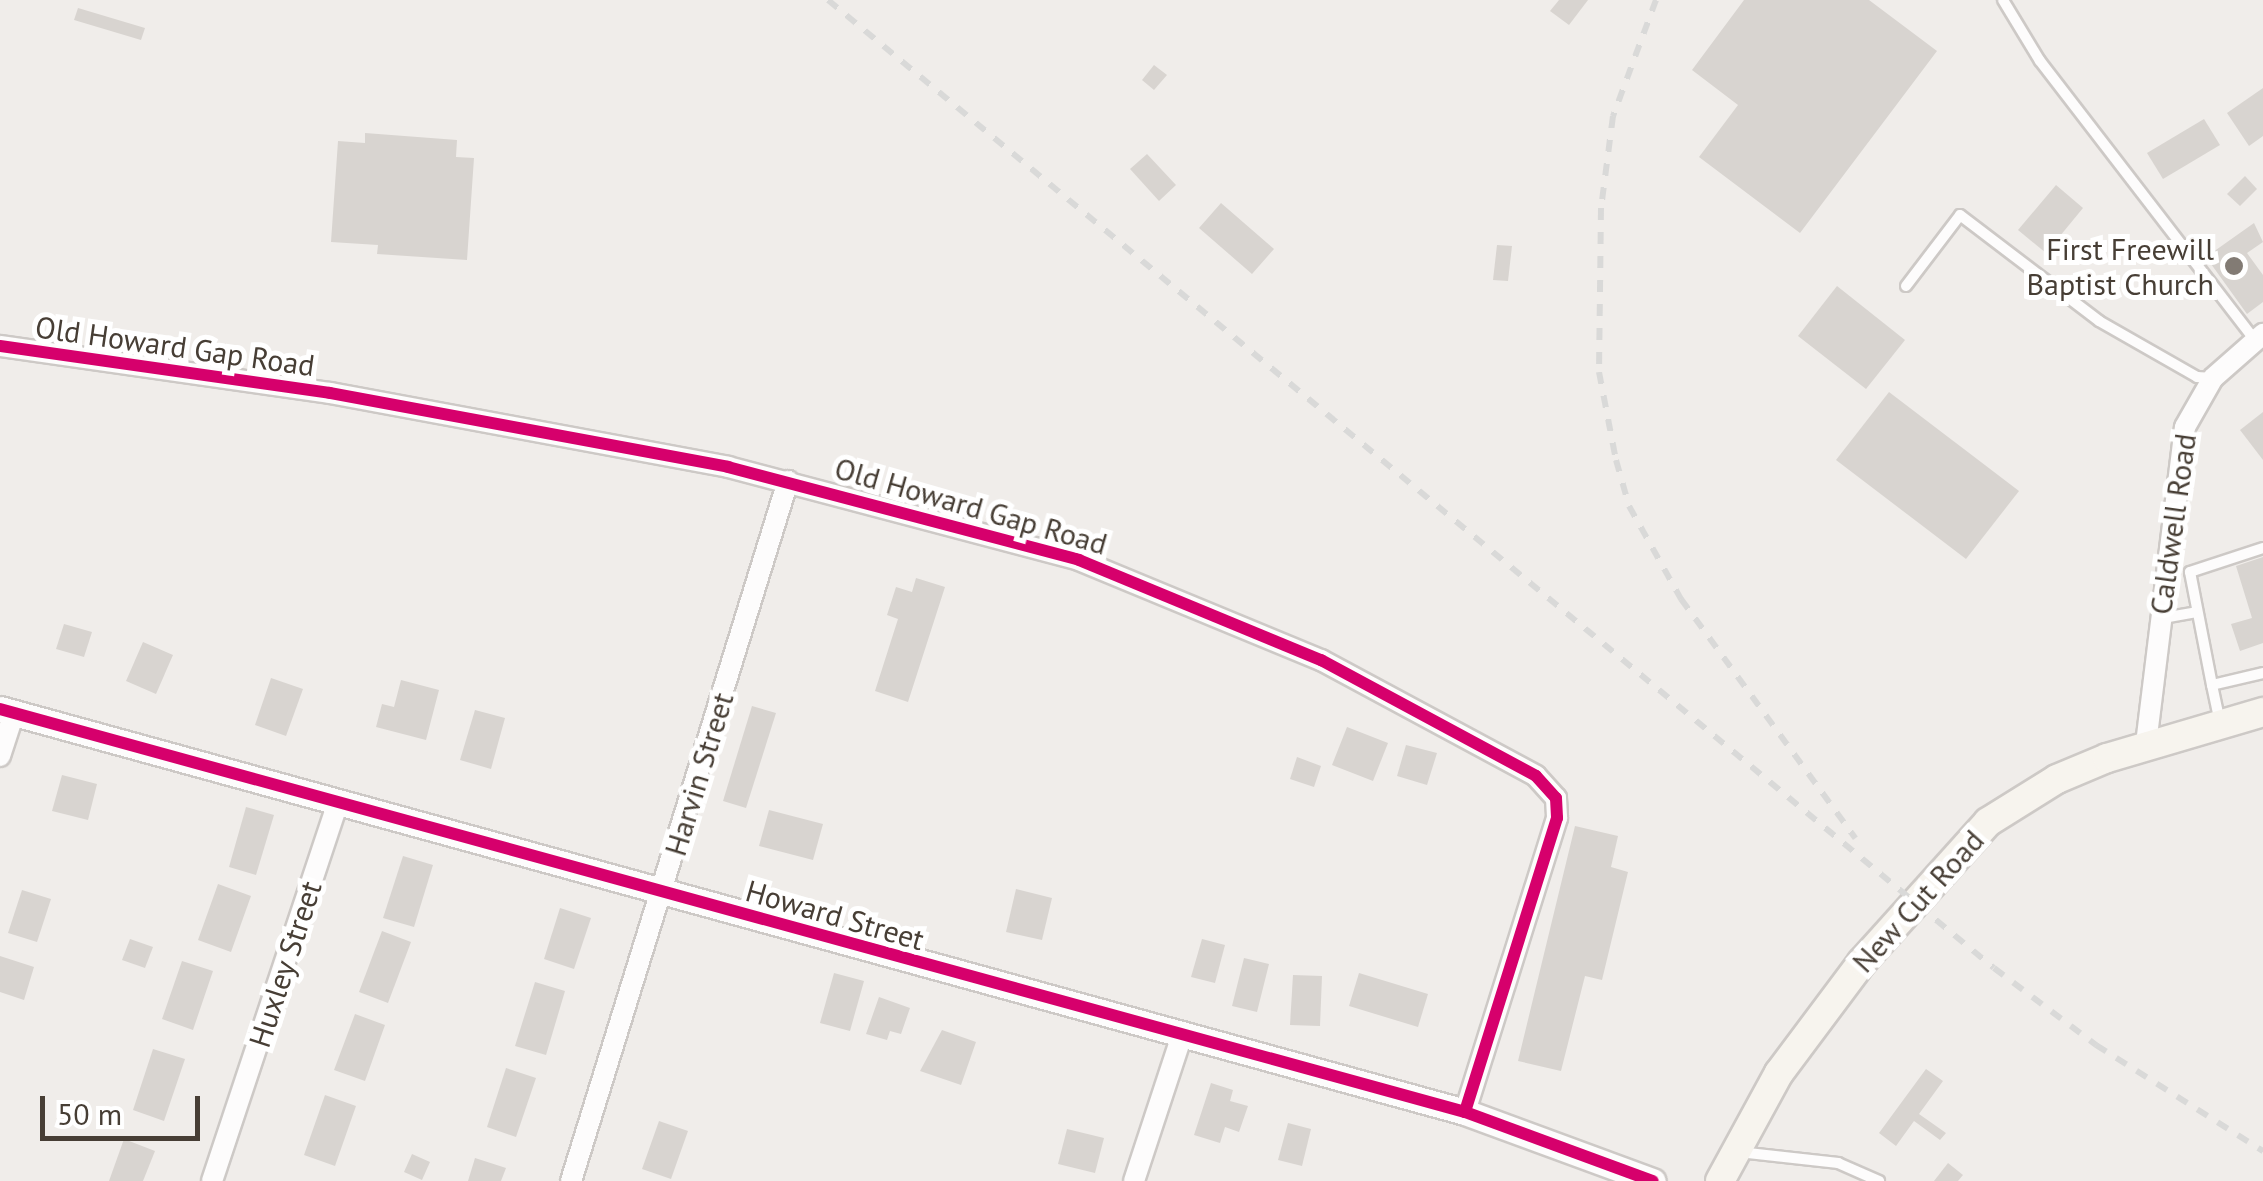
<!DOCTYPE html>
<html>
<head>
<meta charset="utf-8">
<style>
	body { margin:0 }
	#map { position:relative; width:2263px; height:1181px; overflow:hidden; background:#f0edea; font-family:"PT Sans",sans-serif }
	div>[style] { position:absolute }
	.building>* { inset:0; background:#d8d4d0 }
	.roads { filter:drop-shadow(2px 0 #cdc9c6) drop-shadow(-2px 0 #cdc9c6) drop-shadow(0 2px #cdc9c6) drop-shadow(0 -2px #cdc9c6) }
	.service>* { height:10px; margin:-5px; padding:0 5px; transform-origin:5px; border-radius:5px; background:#fdfcfc }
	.minor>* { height:20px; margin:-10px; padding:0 10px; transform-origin:10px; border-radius:10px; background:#fdfcfc }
	.tertiary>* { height:25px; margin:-12.5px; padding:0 12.5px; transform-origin:12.5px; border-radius:12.5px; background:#fdfcfc }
	.secondary>* { height:28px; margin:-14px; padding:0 14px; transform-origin:14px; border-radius:14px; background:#f7f4ee }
	.rail>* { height:6px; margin-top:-3px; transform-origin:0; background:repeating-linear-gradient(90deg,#d9d9d8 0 12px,transparent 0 24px) }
	.cycleway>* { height:12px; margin:-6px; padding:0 6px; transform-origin:6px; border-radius:6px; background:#d6006c }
	.dots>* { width:28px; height:28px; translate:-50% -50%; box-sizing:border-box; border:5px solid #fff; border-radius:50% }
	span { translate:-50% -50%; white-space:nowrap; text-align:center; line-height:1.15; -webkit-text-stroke:10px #fff; paint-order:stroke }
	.poi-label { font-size:30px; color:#473e35 }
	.right { translate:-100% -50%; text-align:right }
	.street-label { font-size:30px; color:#473e35 }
	.scale { position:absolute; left:40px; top:1096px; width:160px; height:45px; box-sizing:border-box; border:5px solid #473e35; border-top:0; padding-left:12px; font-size:30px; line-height:35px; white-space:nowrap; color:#473e35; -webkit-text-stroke:8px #fff; paint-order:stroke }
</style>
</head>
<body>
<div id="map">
	<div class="building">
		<i style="clip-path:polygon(1559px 0,1588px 0,1569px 25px,1550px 11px)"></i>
		<i style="clip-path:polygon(1744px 0,1869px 0,1937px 51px,1800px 233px,1699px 157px,1738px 105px,1692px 70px)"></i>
		<i style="clip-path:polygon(78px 8px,145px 28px,141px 40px,74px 20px)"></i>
		<i style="clip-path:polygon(1154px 65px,1167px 75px,1154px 90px,1142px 80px)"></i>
		<i style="clip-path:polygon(2263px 88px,2263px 136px,2249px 146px,2227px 113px)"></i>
		<i style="clip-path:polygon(2204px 119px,2220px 145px,2163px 179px,2147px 153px)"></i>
		<i style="clip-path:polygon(365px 133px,457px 140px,456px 157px,474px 158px,467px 260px,377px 254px,378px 245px,331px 242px,338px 141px,365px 143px)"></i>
		<i style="clip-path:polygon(1147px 154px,1176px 185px,1159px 201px,1130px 169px)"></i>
		<i style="clip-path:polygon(2245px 176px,2257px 189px,2240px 206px,2227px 194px)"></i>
		<i style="clip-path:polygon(2056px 185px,2083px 208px,2046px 253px,2018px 230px)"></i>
		<i style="clip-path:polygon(1221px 203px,1274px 249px,1252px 274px,1199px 228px)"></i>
		<i style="clip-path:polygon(2254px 223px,2263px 242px,2247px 253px,2263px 275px,2263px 302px,2247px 314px,2206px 257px)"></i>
		<i style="clip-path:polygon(1497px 245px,1512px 246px,1508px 281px,1493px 280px)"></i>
		<i style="clip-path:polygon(1837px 286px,1905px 340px,1866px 389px,1798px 336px)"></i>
		<i style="clip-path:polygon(1889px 392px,2019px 491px,1966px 559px,1836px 460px)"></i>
		<i style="clip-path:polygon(2263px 412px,2263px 460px,2240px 430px)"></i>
		<i style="clip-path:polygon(2263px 557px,2263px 643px,2240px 651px,2231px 624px,2252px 618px,2236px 566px)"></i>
		<i style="clip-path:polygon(916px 578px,945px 587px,908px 702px,875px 691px,898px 619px,887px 615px,896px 587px,912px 592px)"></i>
		<i style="clip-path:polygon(64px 624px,92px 632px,84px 657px,56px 649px)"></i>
		<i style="clip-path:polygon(143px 642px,173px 655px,156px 694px,126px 681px)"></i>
		<i style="clip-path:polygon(271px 678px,303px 689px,286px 736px,255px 725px)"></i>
		<i style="clip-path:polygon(401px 680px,439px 690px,426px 740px,376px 727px,382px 704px,394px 707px)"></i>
		<i style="clip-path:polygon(752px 706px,776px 713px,746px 808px,723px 801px)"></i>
		<i style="clip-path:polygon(475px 710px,505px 718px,491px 769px,460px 760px)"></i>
		<i style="clip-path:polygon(1347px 727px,1388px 743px,1373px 781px,1332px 765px)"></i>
		<i style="clip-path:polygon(1406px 745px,1437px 753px,1427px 785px,1397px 776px)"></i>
		<i style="clip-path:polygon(1297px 757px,1321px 766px,1314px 787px,1290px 779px)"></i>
		<i style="clip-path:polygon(62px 775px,97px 784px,88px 820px,52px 811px)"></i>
		<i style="clip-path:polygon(246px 807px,274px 815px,256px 875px,229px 867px)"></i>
		<i style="clip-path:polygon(769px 810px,823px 824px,813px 860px,759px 846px)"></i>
		<i style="clip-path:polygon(1575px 826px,1618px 836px,1611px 867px,1628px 872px,1602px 980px,1585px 976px,1561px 1071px,1518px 1061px)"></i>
		<i style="clip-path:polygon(403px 856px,433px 865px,414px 927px,383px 918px)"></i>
		<i style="clip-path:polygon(218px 884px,251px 896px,231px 952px,198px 940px)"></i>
		<i style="clip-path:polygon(1016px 889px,1052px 898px,1042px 940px,1006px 932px)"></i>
		<i style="clip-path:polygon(22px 890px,51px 899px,37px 942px,8px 933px)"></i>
		<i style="clip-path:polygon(560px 908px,591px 918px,574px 969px,544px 959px)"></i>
		<i style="clip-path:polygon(382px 931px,411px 942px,388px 1003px,359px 992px)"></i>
		<i style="clip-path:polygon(130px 939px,153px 947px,145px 968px,122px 960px)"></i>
		<i style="clip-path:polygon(1202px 939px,1225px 945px,1215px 983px,1191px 977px)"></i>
		<i style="clip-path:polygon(0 956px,34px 967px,24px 1000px,0 992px)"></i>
		<i style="clip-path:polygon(1244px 958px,1269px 964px,1257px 1012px,1232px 1006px)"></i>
		<i style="clip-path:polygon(182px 961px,213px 971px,193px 1030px,162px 1019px)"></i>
		<i style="clip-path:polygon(834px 973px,864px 981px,850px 1031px,820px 1023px)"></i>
		<i style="clip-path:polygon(1359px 973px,1428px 994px,1418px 1027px,1349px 1006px)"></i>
		<i style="clip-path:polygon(1293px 975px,1322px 976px,1320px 1026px,1290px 1025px)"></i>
		<i style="clip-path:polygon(535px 982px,565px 991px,546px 1055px,515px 1046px)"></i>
		<i style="clip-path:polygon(879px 997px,910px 1008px,901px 1034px,890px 1031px,887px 1040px,866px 1034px)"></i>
		<i style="clip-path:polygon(355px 1014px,385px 1025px,365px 1081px,334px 1070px)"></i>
		<i style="clip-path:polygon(942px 1030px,976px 1042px,961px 1085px,920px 1071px)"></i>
		<i style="clip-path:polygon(153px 1049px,185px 1059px,164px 1121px,133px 1110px)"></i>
		<i style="clip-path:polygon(506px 1068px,536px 1078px,516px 1137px,487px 1127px)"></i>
		<i style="clip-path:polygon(1926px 1069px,1943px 1081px,1919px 1114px,1946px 1133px,1940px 1140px,1914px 1121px,1896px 1146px,1879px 1133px)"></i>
		<i style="clip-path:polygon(1211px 1083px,1233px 1090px,1230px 1101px,1248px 1106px,1239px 1132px,1225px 1127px,1220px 1143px,1194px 1135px)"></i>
		<i style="clip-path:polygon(325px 1095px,356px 1106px,335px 1166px,304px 1155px)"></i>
		<i style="clip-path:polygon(659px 1121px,688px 1131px,671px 1179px,642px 1169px)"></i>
		<i style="clip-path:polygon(1288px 1123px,1311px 1129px,1302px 1166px,1278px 1160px)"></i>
		<i style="clip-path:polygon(1067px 1129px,1104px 1138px,1095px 1173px,1058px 1164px)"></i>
		<i style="clip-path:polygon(124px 1139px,155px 1151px,143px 1181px,109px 1181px)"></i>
		<i style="clip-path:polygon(412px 1154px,430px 1162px,422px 1180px,404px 1172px)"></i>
		<i style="clip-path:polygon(475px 1158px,506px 1168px,501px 1181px,468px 1181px)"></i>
		<i style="clip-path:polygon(1948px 1163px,1963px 1175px,1958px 1181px,1934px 1181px)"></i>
	</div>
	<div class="roads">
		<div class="service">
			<i style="left:2003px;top:0;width:71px;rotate:58.8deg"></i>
			<i style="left:2040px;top:61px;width:352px;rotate:52.4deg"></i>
			<i style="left:1906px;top:286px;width:89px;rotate:-52.7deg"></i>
			<i style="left:1960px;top:215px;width:175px;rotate:37.3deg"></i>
			<i style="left:2099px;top:321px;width:113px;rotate:29.7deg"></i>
			<i style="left:2197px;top:377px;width:15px;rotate:4deg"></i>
			<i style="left:2263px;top:548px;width:77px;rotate:161.8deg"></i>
			<i style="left:2190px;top:572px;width:115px;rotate:79deg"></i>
			<i style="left:2212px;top:685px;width:52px;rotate:-13.2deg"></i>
			<i style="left:2163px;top:618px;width:34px;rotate:-10deg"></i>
			<i style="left:2212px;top:685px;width:39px;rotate:78deg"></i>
			<i style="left:1739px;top:1152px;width:100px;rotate:6.3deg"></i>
			<i style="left:1838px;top:1163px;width:45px;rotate:23.7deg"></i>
		</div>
		<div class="minor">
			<i style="left:0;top:346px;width:333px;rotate:8.1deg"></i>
			<i style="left:330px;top:393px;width:405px;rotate:10.5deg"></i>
			<i style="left:728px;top:467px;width:363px;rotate:14.8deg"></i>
			<i style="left:1079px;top:560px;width:262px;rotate:22.5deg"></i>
			<i style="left:1321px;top:660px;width:244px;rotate:28.3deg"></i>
			<i style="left:1536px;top:776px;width:30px;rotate:48deg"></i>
			<i style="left:1556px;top:798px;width:20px;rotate:87deg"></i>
			<i style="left:1557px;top:818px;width:308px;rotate:107.4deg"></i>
			<i style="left:2146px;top:744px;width:319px;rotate:-83deg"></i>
			<i style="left:2185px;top:427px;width:56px;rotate:-60.3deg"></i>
			<i style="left:2213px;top:378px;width:67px;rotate:-41.3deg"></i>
			<i style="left:0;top:756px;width:45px;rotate:-72deg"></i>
			<i style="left:212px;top:1181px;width:398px;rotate:-71.6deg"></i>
			<i style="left:571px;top:1181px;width:733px;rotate:-72.78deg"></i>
			<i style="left:1134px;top:1181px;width:151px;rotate:-71.8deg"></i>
		</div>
		<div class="tertiary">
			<i style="left:0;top:709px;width:1519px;rotate:15.38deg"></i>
			<i style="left:1465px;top:1112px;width:200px;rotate:20.2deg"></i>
		</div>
		<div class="secondary">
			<i style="left:1720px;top:1181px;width:123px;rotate:-61.4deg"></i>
			<i style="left:1779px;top:1073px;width:139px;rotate:-53.2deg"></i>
			<i style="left:1862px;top:962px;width:188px;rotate:-48deg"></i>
			<i style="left:1988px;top:822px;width:81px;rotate:-31.9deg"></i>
			<i style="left:2057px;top:779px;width:54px;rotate:-22.8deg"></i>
			<i style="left:2107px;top:758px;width:163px;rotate:-16.4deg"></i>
		</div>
	</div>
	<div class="rail">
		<i style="left:828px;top:0;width:1515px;rotate:39.7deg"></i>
		<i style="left:1994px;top:968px;width:128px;rotate:37deg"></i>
		<i style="left:2096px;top:1045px;width:198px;rotate:32.4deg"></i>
		<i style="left:1656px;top:0;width:124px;rotate:110.3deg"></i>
		<i style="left:1613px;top:116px;width:93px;rotate:97.4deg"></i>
		<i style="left:1601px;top:208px;width:164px;rotate:90.7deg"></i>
		<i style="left:1599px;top:372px;width:90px;rotate:79.1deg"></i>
		<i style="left:1616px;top:460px;width:48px;rotate:74.2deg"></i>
		<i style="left:1629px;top:506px;width:107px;rotate:60.8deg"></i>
		<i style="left:1681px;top:599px;width:296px;rotate:53.9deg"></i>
	</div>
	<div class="cycleway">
		<i style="left:0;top:346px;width:333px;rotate:8.1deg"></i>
		<i style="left:330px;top:393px;width:405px;rotate:10.5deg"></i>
		<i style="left:728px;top:467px;width:363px;rotate:14.8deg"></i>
		<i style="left:1079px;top:560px;width:262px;rotate:22.5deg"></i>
		<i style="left:1321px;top:660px;width:244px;rotate:28.3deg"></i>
		<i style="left:1536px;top:776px;width:30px;rotate:48deg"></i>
		<i style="left:1556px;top:798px;width:20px;rotate:87deg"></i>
		<i style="left:1557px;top:818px;width:308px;rotate:107.4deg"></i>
		<i style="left:0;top:709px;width:1519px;rotate:15.38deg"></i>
		<i style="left:1465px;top:1112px;width:200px;rotate:20.2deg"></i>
	</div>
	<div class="dots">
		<i style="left:2234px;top:266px;background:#827b74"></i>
	</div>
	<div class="poi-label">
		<span class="right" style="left:2214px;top:266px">First Freewill<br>Baptist Church</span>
	</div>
	<div class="street-label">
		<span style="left:175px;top:346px;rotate:8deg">Old Howard Gap Road</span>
		<span style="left:971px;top:506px;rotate:16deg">Old Howard Gap Road</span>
		<span style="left:2173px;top:524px;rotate:-82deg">Caldwell Road</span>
		<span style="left:699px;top:774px;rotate:-73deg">Harvin Street</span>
		<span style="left:1918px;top:901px;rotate:-48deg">New Cut Road</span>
		<span style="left:835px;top:915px;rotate:16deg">Howard Street</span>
		<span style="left:285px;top:964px;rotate:-72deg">Huxley Street</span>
	</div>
	<div class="scale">50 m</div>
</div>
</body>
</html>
